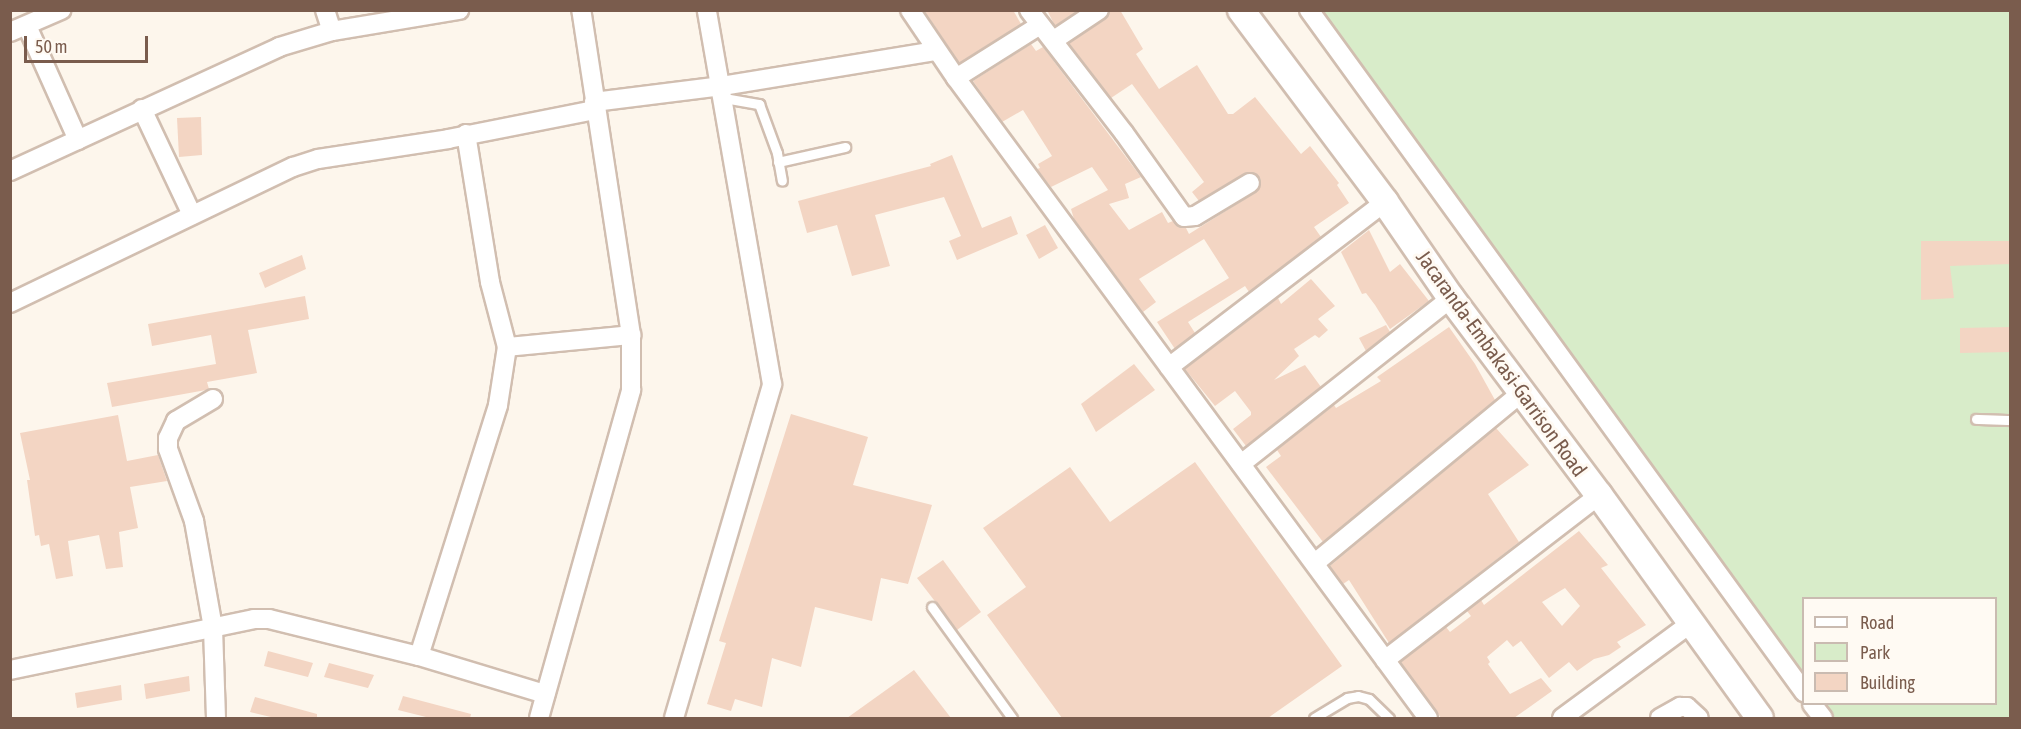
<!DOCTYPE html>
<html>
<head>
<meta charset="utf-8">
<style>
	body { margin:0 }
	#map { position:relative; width:2021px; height:729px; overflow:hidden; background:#fdf6ec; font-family:"Asap Condensed",sans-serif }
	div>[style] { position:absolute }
	.green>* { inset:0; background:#d8ecc9 }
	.building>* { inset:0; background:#f3d5c3 }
	.roads { filter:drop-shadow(2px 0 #d1beb0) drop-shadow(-2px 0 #d1beb0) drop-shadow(0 2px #d1beb0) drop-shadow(0 -2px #d1beb0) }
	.lane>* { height:9px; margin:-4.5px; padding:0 4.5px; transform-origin:4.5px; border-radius:4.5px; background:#fff }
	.street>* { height:18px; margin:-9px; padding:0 9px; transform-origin:9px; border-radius:9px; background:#fff }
	.secondary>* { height:26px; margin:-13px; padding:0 13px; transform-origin:13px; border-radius:13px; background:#fff }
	span { translate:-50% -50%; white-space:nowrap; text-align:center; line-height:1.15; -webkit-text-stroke:6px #fffaf3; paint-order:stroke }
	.street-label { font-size:21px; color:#7a5c4d }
	.frame { position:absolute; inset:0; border:12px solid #7a5c4d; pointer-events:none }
	.legend { position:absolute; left:1802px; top:597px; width:195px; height:108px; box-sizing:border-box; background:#fffaf3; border:2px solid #cabbb1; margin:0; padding:8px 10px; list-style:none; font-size:18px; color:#7a5c4d }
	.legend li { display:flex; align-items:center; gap:12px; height:30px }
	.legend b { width:30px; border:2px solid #cabbb1 }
	.scale { position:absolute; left:24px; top:36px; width:124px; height:27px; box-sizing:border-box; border:3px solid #7a5c4d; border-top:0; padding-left:8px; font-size:18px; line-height:21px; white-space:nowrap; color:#7a5c4d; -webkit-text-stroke:4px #fffaf3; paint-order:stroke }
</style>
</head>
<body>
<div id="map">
	<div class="green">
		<i style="clip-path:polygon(1320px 11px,2010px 11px,2010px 718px,1829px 718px,1818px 704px,1996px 704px,1996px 598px,1804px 598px,1803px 683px)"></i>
	</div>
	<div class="building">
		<i style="clip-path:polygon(924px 10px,1013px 10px,1021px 24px,959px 63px)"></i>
		<i style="clip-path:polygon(1047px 10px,1078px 10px,1055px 26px)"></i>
		<i style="clip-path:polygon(1110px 10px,1120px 10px,1143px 49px,1136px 54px,1159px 89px,1197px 65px,1228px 114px,1233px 114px,1255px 97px,1301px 154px,1310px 146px,1339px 183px,1337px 185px,1349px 203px,1314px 227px,1321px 237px,1249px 292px,1245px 286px,1188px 322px,1195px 333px,1175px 349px,1157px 322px,1229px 278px,1204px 239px,1139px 279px,1156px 302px,1143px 312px,1074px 219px,1071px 209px,1108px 190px,1092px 167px,1051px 187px,1037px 169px,1040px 168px,1038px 164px,1052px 156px,1023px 110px,1002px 122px,973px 81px,1031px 44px,1036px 51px,1043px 47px,1141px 177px,1125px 184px,1129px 198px,1109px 204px,1129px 230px,1162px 212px,1168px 223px,1173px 221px,1179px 227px,1186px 228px,1189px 234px,1256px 192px,1261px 183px,1260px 178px,1255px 173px,1245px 173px,1199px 201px,1192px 192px,1204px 182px,1132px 84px,1111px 98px,1069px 43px,1105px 19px)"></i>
		<i style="clip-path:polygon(201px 117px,202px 155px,179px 157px,177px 118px)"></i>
		<i style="clip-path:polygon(952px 155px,982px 228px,1011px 216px,1018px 234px,957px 260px,949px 241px,961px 236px,944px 197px,875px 215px,890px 266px,852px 276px,837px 225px,807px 233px,798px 201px,931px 166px,930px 164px)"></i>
		<i style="clip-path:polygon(1045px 225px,1058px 248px,1039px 259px,1026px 235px)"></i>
		<i style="clip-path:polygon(1369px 230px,1390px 272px,1400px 264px,1429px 301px,1390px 329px,1375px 305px,1366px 293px,1362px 294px,1341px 252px)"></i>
		<i style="clip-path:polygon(1921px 241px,2010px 241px,2010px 264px,1950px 266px,1954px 298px,1921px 300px)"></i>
		<i style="clip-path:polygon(302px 255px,306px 269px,265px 288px,259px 273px)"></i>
		<i style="clip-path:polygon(1311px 279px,1335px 306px,1318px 319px,1328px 330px,1319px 338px,1315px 335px,1294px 349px,1299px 356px,1274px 380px,1305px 365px,1321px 387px,1246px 446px,1233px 429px,1251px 415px,1251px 412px,1235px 391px,1215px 406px,1185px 369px,1278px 298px,1281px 304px)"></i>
		<i style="clip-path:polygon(305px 296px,309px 319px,248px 330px,257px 373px,207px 382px,209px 389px,206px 390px,112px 407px,107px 383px,216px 364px,211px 335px,152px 346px,148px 324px)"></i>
		<i style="clip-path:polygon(1386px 325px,1390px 332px,1366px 351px,1359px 338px)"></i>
		<i style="clip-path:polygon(1449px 327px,1475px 364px,1495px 400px,1323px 542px,1266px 467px,1281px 456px,1277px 450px,1334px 405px,1336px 408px,1381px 381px,1377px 377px)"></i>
		<i style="clip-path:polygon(2010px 327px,2010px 352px,1960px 353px,1960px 328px)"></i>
		<i style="clip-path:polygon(1134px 364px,1155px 390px,1096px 432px,1081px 404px)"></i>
		<i style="clip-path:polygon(791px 414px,868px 437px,853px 485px,932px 505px,908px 584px,881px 578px,872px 621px,815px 607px,801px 667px,772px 658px,762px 707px,735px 699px,731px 711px,707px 704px,726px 643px,719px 641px)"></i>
		<i style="clip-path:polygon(118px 415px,127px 461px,158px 455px,167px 481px,130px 487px,138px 528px,119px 532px,123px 567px,106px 569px,99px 535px,68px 541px,73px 576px,56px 579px,49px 544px,41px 546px,39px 535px,35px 536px,27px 480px,30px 480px,20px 433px)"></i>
		<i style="clip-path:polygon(1496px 428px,1529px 465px,1488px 494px,1519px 542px,1389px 643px,1349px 580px,1343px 584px,1330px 566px)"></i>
		<i style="clip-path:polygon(1195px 462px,1342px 666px,1268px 718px,1062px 718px,987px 615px,1026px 587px,983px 528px,1070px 467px,1110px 522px)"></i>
		<i style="clip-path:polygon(evenodd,1579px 531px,1608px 565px,1601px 568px,1646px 625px,1617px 642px,1621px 647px,1609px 655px,1594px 659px,1577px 671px,1569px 662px,1549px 678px,1521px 641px,1513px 647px,1507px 640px,1487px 657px,1490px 662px,1488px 664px,1510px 694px,1541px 678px,1552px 691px,1514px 718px,1441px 718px,1401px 662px,1446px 627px,1450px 632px,1471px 616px,1467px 611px,1481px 600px,1484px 605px,1579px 531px,1565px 588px,1580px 606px,1562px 626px,1542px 602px,1565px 588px)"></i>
		<i style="clip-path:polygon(943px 560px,981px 612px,957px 630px,917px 578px)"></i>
		<i style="clip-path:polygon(268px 651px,313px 663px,308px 677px,264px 666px)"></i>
		<i style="clip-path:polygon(329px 663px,374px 675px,368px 688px,324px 677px)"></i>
		<i style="clip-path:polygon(914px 670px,951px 718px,847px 718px)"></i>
		<i style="clip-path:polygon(189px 676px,190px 691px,146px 699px,144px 684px)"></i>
		<i style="clip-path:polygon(121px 685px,122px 700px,77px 708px,75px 693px)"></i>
		<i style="clip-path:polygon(403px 696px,471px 714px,470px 718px,430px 718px,398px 710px)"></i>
		<i style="clip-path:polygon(255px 697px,317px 714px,317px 718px,275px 718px,250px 712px)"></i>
	</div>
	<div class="roads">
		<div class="lane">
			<i style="left:724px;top:98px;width:36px;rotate:10deg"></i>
			<i style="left:759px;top:104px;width:52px;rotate:69.8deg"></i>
			<i style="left:777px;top:153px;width:28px;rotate:80deg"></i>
			<i style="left:778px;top:162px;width:69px;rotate:-12.6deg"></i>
			<i style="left:1976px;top:419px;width:34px;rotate:2deg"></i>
			<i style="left:932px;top:607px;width:137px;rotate:54.2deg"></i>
			<i style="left:1314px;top:718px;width:39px;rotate:-31deg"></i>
			<i style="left:1347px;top:698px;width:11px;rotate:-10deg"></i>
			<i style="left:1358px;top:696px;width:11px;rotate:15deg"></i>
			<i style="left:1369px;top:699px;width:28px;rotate:44deg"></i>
		</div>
		<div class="street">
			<i style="left:325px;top:10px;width:22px;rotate:72deg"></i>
			<i style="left:910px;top:10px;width:82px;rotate:55.9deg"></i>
			<i style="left:956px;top:78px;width:795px;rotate:53.59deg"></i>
			<i style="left:1029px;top:10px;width:155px;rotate:52.3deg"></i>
			<i style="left:1124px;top:133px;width:103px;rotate:54.5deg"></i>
			<i style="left:1184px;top:217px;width:11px;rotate:-5deg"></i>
			<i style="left:1195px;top:216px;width:64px;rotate:-31deg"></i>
			<i style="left:1309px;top:10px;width:843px;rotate:54.03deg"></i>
			<i style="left:27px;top:26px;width:125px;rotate:65.9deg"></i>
			<i style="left:10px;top:32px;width:56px;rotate:-23.3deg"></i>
			<i style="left:1054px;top:40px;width:54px;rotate:-33.7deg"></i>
			<i style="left:956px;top:78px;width:99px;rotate:-32.2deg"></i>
			<i style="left:594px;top:102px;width:129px;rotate:-7.1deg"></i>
			<i style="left:722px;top:86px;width:217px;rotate:-9.3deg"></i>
			<i style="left:142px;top:109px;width:117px;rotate:64.7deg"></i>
			<i style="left:10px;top:171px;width:296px;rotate:-24.7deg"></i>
			<i style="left:279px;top:47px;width:55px;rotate:-16.8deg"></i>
			<i style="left:332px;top:31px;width:129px;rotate:-9.4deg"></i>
			<i style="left:10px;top:303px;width:314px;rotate:-25.7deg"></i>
			<i style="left:293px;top:167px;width:26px;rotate:-18deg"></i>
			<i style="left:318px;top:159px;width:132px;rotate:-8.7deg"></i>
			<i style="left:448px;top:139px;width:150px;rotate:-11.2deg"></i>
			<i style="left:507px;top:347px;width:125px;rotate:-5.5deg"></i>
			<i style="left:1169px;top:367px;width:272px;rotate:-37.4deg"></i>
			<i style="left:213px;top:399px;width:43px;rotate:149.3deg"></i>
			<i style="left:176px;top:421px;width:19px;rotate:115deg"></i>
			<i style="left:168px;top:438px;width:11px;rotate:90deg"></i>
			<i style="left:168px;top:449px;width:77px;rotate:70.1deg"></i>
			<i style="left:194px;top:521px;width:109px;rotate:79.9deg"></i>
			<i style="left:213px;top:628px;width:90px;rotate:88.1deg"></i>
			<i style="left:1241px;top:464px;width:268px;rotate:-38.3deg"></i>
			<i style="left:1315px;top:563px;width:267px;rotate:-39.5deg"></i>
			<i style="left:419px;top:656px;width:263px;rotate:-72.5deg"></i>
			<i style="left:498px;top:405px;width:59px;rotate:-81.2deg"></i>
			<i style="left:507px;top:347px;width:67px;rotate:-104.7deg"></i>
			<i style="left:490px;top:282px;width:150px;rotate:-99.2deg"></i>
			<i style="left:1385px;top:660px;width:270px;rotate:-37.6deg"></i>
			<i style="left:10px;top:670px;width:249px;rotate:-11.8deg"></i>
			<i style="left:254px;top:619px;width:15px"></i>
			<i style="left:269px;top:619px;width:154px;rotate:13.9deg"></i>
			<i style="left:419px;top:656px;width:132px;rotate:16.8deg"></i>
			<i style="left:1812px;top:704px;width:18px;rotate:52deg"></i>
			<i style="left:539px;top:718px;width:341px;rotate:-74.3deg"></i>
			<i style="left:631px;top:390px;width:55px;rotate:-90deg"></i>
			<i style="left:631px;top:335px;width:329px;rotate:-98.7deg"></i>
			<i style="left:674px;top:718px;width:348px;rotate:-73.6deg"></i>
			<i style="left:772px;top:384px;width:380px;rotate:-99.9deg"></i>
			<i style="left:1562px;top:718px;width:159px;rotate:-36.3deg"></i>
			<i style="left:1660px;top:718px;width:23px;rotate:-29deg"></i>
			<i style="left:1680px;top:707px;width:7px"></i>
			<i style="left:1687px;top:707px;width:16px;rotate:43deg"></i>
		</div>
		<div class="secondary">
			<i style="left:1241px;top:10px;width:240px;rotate:53.1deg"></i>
			<i style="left:1385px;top:202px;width:116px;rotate:55.5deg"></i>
			<i style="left:1451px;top:298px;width:246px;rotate:53.1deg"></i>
			<i style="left:1599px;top:495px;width:275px;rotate:54.2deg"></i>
		</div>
	</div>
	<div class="street-label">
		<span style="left:1502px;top:363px;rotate:54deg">Jacaranda-Embakasi-Garrison Road</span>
	</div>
	<div class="frame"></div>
	<ul class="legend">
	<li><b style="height:8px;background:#fff"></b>Road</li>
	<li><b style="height:16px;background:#d8ecc9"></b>Park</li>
	<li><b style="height:16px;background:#f3d5c3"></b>Building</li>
	</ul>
	<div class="scale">50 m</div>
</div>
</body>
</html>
